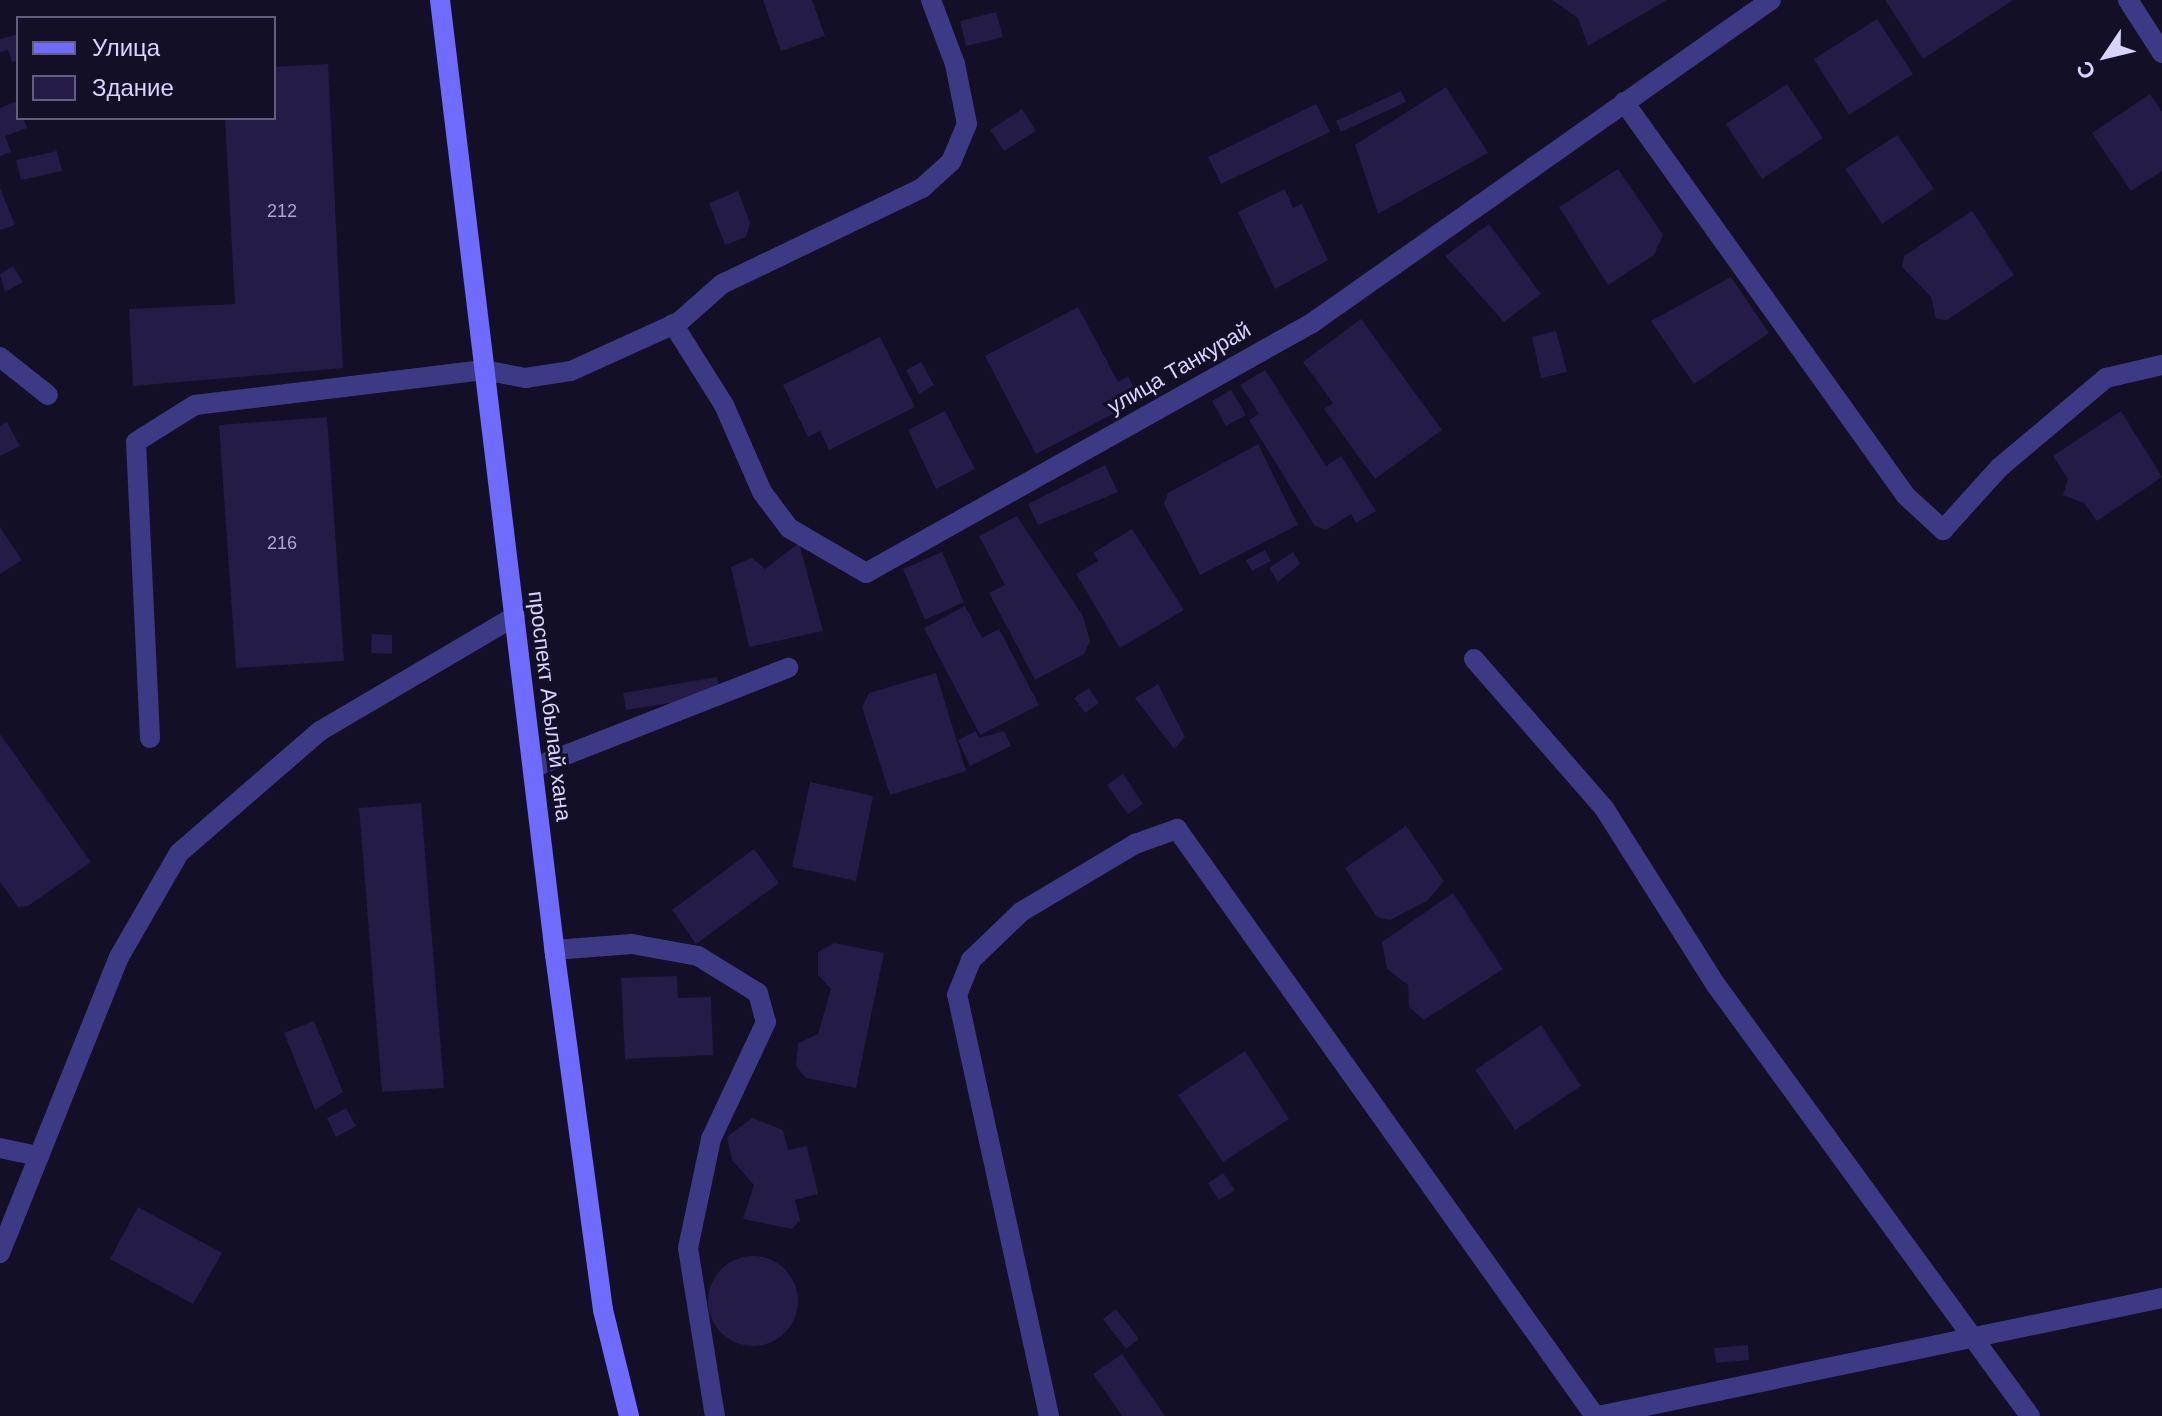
<!DOCTYPE html>
<html>
<head>
<meta charset="utf-8">
<style>
	body { margin:0 }
	#map { position:relative; width:2162px; height:1416px; overflow:hidden; background:#130f26; font-family:Helvetica,sans-serif }
	div>[style] { position:absolute }
	.building>* { inset:0; background:#241b47 }
	.round { border-radius:50% }
	.service>* { height:20px; margin:-10px; padding:0 10px; transform-origin:10px; border-radius:10px; background:#3d3a85 }
	.minor>* { height:20px; margin:-10px; padding:0 10px; transform-origin:10px; border-radius:10px; background:#3d3a85 }
	.secondary>* { height:20px; margin:-10px; padding:0 10px; transform-origin:10px; border-radius:10px; background:#6f6bff }
	span { translate:-50% -50%; white-space:nowrap; text-align:center; line-height:1.15; -webkit-text-stroke:6px #130f26; paint-order:stroke }
	.number-label { font-size:18px; color:#aca6d1 }
	.number-label span { -webkit-text-stroke-width:0 }
	.street-label { font-size:22px; color:#d9d4ff }
	.legend { position:absolute; left:16px; top:16px; width:260px; height:104px; box-sizing:border-box; background:#130f26; border:2px solid #625e7d; margin:0; padding:10px 14px; list-style:none; font-size:24px; color:#d9d4ff }
	.legend li { display:flex; align-items:center; gap:16px; height:40px }
	.legend b { width:40px; border:2px solid #625e7d }
	.north { position:absolute; left:2066px; top:16px; width:80px; height:80px; -webkit-text-stroke:6px #130f26; paint-order:stroke; rotate:235deg; font-size:22px; font-weight:700; line-height:32px; text-align:center; color:#d9d4ff }
	.north::after { content:''; display:block; margin:auto; width:28px; height:36px; background:#d9d4ff; clip-path:polygon(50% 0,100% 100%,50% 72%,0 100%) }
</style>
</head>
<body>
<div id="map">
	<div class="building">
		<i style="clip-path:polygon(763px 0,812px 0,825px 36px,781px 51px)"></i>
		<i style="clip-path:polygon(1552px 0,1667px 0,1588px 46px,1578px 18px)"></i>
		<i style="clip-path:polygon(1885px 0,2013px 0,1923px 59px)"></i>
		<i style="clip-path:polygon(996px 12px,1003px 37px,966px 46px,960px 21px)"></i>
		<i style="clip-path:polygon(1877px 19px,1913px 74px,1849px 115px,1814px 59px)"></i>
		<i style="clip-path:polygon(18px 34px,18px 60px,12px 62px,8px 50px,0 52px,0 39px)"></i>
		<i style="clip-path:polygon(328px 64px,343px 368px,133px 386px,129px 309px,235px 304px,225px 118px,274px 118px,274px 67px)"></i>
		<i style="clip-path:polygon(1787px 84px,1823px 138px,1762px 179px,1726px 124px)"></i>
		<i style="clip-path:polygon(1446px 87px,1488px 153px,1378px 214px,1355px 145px)"></i>
		<i style="clip-path:polygon(1401px 91px,1406px 102px,1341px 132px,1336px 121px)"></i>
		<i style="clip-path:polygon(2150px 94px,2162px 112px,2162px 171px,2131px 191px,2092px 133px)"></i>
		<i style="clip-path:polygon(17px 101px,27px 128px,5px 136px,11px 152px,0 156px,0 108px)"></i>
		<i style="clip-path:polygon(1316px 104px,1330px 132px,1221px 184px,1208px 157px)"></i>
		<i style="clip-path:polygon(1022px 109px,1036px 131px,1004px 151px,990px 130px)"></i>
		<i style="clip-path:polygon(1897px 135px,1934px 189px,1882px 224px,1845px 169px)"></i>
		<i style="clip-path:polygon(57px 151px,62px 171px,21px 180px,16px 160px)"></i>
		<i style="clip-path:polygon(1618px 169px,1663px 235px,1654px 255px,1608px 285px,1559px 207px)"></i>
		<i style="clip-path:polygon(0 188px,15px 225px,0 230px)"></i>
		<i style="clip-path:polygon(1285px 189px,1293px 208px,1302px 204px,1328px 260px,1275px 289px,1238px 212px)"></i>
		<i style="clip-path:polygon(738px 191px,750px 223px,746px 237px,725px 245px,709px 203px)"></i>
		<i style="clip-path:polygon(1972px 211px,2014px 275px,1947px 320px,1936px 319px,1931px 297px,1902px 267px,1904px 256px)"></i>
		<i style="clip-path:polygon(1489px 224px,1541px 294px,1504px 322px,1445px 256px)"></i>
		<i style="clip-path:polygon(13px 266px,23px 282px,5px 292px,0 274px)"></i>
		<i style="clip-path:polygon(1731px 277px,1769px 333px,1694px 384px,1651px 321px)"></i>
		<i style="clip-path:polygon(1078px 307px,1118px 382px,1128px 376px,1140px 400px,1036px 454px,985px 356px)"></i>
		<i style="clip-path:polygon(1361px 319px,1442px 430px,1375px 479px,1324px 409px,1333px 403px,1303px 362px)"></i>
		<i style="clip-path:polygon(1556px 331px,1567px 372px,1541px 378px,1532px 337px)"></i>
		<i style="clip-path:polygon(880px 337px,915px 407px,829px 450px,820px 431px,808px 437px,783px 385px)"></i>
		<i style="clip-path:polygon(921px 362px,934px 385px,919px 394px,906px 370px)"></i>
		<i style="clip-path:polygon(1265px 370px,1326px 466px,1341px 456px,1376px 511px,1356px 523px,1351px 514px,1326px 530px,1315px 526px,1249px 420px,1259px 414px,1240px 385px)"></i>
		<i style="clip-path:polygon(1231px 390px,1246px 415px,1226px 426px,1212px 401px)"></i>
		<i style="clip-path:polygon(945px 411px,975px 469px,936px 489px,908px 430px)"></i>
		<i style="clip-path:polygon(2121px 411px,2162px 477px,2097px 521px,2084px 503px,2063px 495px,2068px 479px,2053px 456px)"></i>
		<i style="clip-path:polygon(327px 417px,344px 661px,236px 668px,219px 425px)"></i>
		<i style="clip-path:polygon(7px 422px,20px 446px,0 456px,0 426px)"></i>
		<i style="clip-path:polygon(1258px 444px,1298px 525px,1200px 575px,1164px 504px,1168px 493px)"></i>
		<i style="clip-path:polygon(1105px 465px,1118px 492px,1038px 525px,1028px 504px)"></i>
		<i style="clip-path:polygon(1017px 516px,1083px 616px,1090px 641px,1084px 654px,1035px 680px,989px 593px,1005px 585px,979px 536px)"></i>
		<i style="clip-path:polygon(0 527px,22px 560px,0 574px)"></i>
		<i style="clip-path:polygon(1132px 529px,1184px 610px,1120px 648px,1076px 574px,1098px 561px,1093px 553px)"></i>
		<i style="clip-path:polygon(799px 543px,823px 631px,749px 647px,731px 567px,752px 558px,765px 569px)"></i>
		<i style="clip-path:polygon(1265px 550px,1271px 561px,1252px 571px,1246px 560px)"></i>
		<i style="clip-path:polygon(942px 552px,964px 602px,925px 620px,903px 569px)"></i>
		<i style="clip-path:polygon(1293px 552px,1300px 564px,1278px 582px,1269px 568px)"></i>
		<i style="clip-path:polygon(965px 606px,982px 638px,999px 629px,1039px 705px,980px 735px,924px 628px)"></i>
		<i style="clip-path:polygon(372px 634px,392px 635px,392px 654px,371px 653px)"></i>
		<i style="clip-path:polygon(936px 673px,966px 771px,890px 795px,862px 707px,869px 693px)"></i>
		<i style="clip-path:polygon(717px 677px,720px 695px,626px 710px,623px 693px)"></i>
		<i style="clip-path:polygon(1158px 684px,1185px 737px,1174px 749px,1135px 698px)"></i>
		<i style="clip-path:polygon(1089px 688px,1099px 703px,1085px 713px,1074px 698px)"></i>
		<i style="clip-path:polygon(976px 731px,979px 738px,1004px 731px,1011px 746px,970px 766px,958px 740px)"></i>
		<i style="clip-path:polygon(0 734px,91px 862px,28px 906px,18px 907px,0 882px)"></i>
		<i style="clip-path:polygon(1123px 774px,1143px 804px,1128px 814px,1107px 785px)"></i>
		<i style="clip-path:polygon(810px 782px,873px 796px,856px 881px,792px 867px)"></i>
		<i style="clip-path:polygon(421px 803px,444px 1088px,382px 1092px,359px 808px)"></i>
		<i style="clip-path:polygon(1406px 826px,1444px 881px,1427px 901px,1390px 920px,1377px 917px,1345px 868px)"></i>
		<i style="clip-path:polygon(754px 849px,779px 883px,696px 944px,672px 910px)"></i>
		<i style="clip-path:polygon(1453px 893px,1503px 969px,1424px 1020px,1409px 1007px,1408px 985px,1387px 969px,1382px 942px)"></i>
		<i style="clip-path:polygon(834px 943px,884px 953px,856px 1088px,806px 1078px,796px 1066px,798px 1043px,818px 1034px,831px 989px,818px 975px,818px 952px)"></i>
		<i style="clip-path:polygon(677px 976px,678px 998px,711px 997px,713px 1055px,625px 1059px,621px 978px)"></i>
		<i style="clip-path:polygon(314px 1021px,343px 1092px,315px 1110px,284px 1033px)"></i>
		<i style="clip-path:polygon(1541px 1025px,1581px 1086px,1515px 1130px,1475px 1070px)"></i>
		<i style="clip-path:polygon(1245px 1051px,1289px 1119px,1223px 1162px,1178px 1095px)"></i>
		<i style="clip-path:polygon(346px 1108px,356px 1126px,336px 1137px,327px 1118px)"></i>
		<i style="clip-path:polygon(752px 1118px,783px 1130px,788px 1150px,807px 1146px,818px 1194px,795px 1200px,800px 1220px,792px 1229px,743px 1219px,754px 1185px,732px 1160px,727px 1137px)"></i>
		<i style="clip-path:polygon(1223px 1173px,1235px 1190px,1219px 1200px,1208px 1183px)"></i>
		<i style="clip-path:polygon(138px 1207px,222px 1253px,193px 1304px,110px 1259px)"></i>
		<i class="round" style="left:708px;top:1256px;width:90px;height:90px"></i>
		<i style="clip-path:polygon(1116px 1309px,1139px 1339px,1126px 1349px,1103px 1319px)"></i>
		<i style="clip-path:polygon(1748px 1345px,1749px 1360px,1716px 1363px,1714px 1348px)"></i>
		<i style="clip-path:polygon(1122px 1354px,1165px 1416px,1122px 1416px,1093px 1374px)"></i>
	</div>
	<div class="service">
		<i style="left:722px;top:284px;width:222px;rotate:-25.6deg"></i>
		<i style="left:922px;top:188px;width:39px;rotate:-42deg"></i>
		<i style="left:951px;top:162px;width:41px;rotate:-67.2deg"></i>
		<i style="left:967px;top:124px;width:61px;rotate:-101.3deg"></i>
		<i style="left:955px;top:64px;width:68px;rotate:-110.6deg"></i>
		<i style="left:150px;top:738px;width:296px;rotate:-92.7deg"></i>
		<i style="left:136px;top:442px;width:70px;rotate:-32.1deg"></i>
		<i style="left:195px;top:405px;width:291px;rotate:-6.9deg"></i>
	</div>
	<div class="minor">
		<i style="left:2128px;top:0;width:63px;rotate:57.3deg"></i>
		<i style="left:1624px;top:102px;width:483px;rotate:54.4deg"></i>
		<i style="left:1905px;top:495px;width:52px;rotate:42.6deg"></i>
		<i style="left:1943px;top:530px;width:84px;rotate:-47.9deg"></i>
		<i style="left:1999px;top:468px;width:140px;rotate:-40.1deg"></i>
		<i style="left:2106px;top:378px;width:57px;rotate:-13.1deg"></i>
		<i style="left:673px;top:324px;width:96px;rotate:57.8deg"></i>
		<i style="left:724px;top:405px;width:95px;rotate:66.4deg"></i>
		<i style="left:762px;top:492px;width:45px;rotate:53.1deg"></i>
		<i style="left:789px;top:528px;width:89px;rotate:30.3deg"></i>
		<i style="left:866px;top:573px;width:511px;rotate:-29.27deg"></i>
		<i style="left:1312px;top:323px;width:561px;rotate:-35.13deg"></i>
		<i style="left:0;top:357px;width:61px;rotate:38.4deg"></i>
		<i style="left:484px;top:370px;width:42px;rotate:11deg"></i>
		<i style="left:525px;top:378px;width:47px;rotate:-8.7deg"></i>
		<i style="left:571px;top:371px;width:119px;rotate:-24.4deg"></i>
		<i style="left:679px;top:322px;width:57px;rotate:-41.5deg"></i>
		<i style="left:1474px;top:659px;width:198px;rotate:48.9deg"></i>
		<i style="left:1604px;top:808px;width:209px;rotate:57.7deg"></i>
		<i style="left:1716px;top:985px;width:533px;rotate:53.93deg"></i>
		<i style="left:535px;top:767px;width:272px;rotate:-21.4deg"></i>
		<i style="left:554px;top:950px;width:78px;rotate:-4.4deg"></i>
		<i style="left:632px;top:944px;width:67px;rotate:10.3deg"></i>
		<i style="left:698px;top:956px;width:70px;rotate:31.7deg"></i>
		<i style="left:758px;top:993px;width:30px;rotate:75deg"></i>
		<i style="left:766px;top:1022px;width:129px;rotate:115.2deg"></i>
		<i style="left:711px;top:1139px;width:111px;rotate:101.9deg"></i>
		<i style="left:688px;top:1248px;width:170px;rotate:80.9deg"></i>
		<i style="left:0;top:1148px;width:40px;rotate:12deg"></i>
		<i style="left:0;top:1253px;width:319px;rotate:-68.1deg"></i>
		<i style="left:119px;top:957px;width:120px;rotate:-60deg"></i>
		<i style="left:179px;top:853px;width:186px;rotate:-40.9deg"></i>
		<i style="left:320px;top:731px;width:226px;rotate:-30.5deg"></i>
		<i style="left:1049px;top:1416px;width:431px;rotate:-102.3deg"></i>
		<i style="left:957px;top:995px;width:38px;rotate:-68deg"></i>
		<i style="left:971px;top:960px;width:69px;rotate:-43.8deg"></i>
		<i style="left:1021px;top:912px;width:133px;rotate:-30.8deg"></i>
		<i style="left:1135px;top:844px;width:45px;rotate:-19.7deg"></i>
		<i style="left:1177px;top:829px;width:721px;rotate:54.55deg"></i>
		<i style="left:1598px;top:1416px;width:576px;rotate:-11.82deg"></i>
	</div>
	<div class="secondary">
		<i style="left:440px;top:0;width:962px;rotate:83.13deg"></i>
		<i style="left:555px;top:955px;width:358px;rotate:82.3deg"></i>
		<i style="left:603px;top:1310px;width:109px;rotate:76.2deg"></i>
	</div>
	<div class="number-label">
		<span style="left:282px;top:211px">212</span>
		<span style="left:282px;top:543px">216</span>
	</div>
	<div class="street-label">
		<span style="left:1179px;top:368px;rotate:-30deg">улица Танкурай</span>
		<span style="left:550px;top:706px;rotate:83deg">проспект Абылай хана</span>
	</div>
	<ul class="legend">
	<li><b style="height:10px;background:#6f6bff"></b>Улица</li>
	<li><b style="height:22px;background:#241b47"></b>Здание</li>
	</ul>
	<div class="north">С</div>
</div>
</body>
</html>
